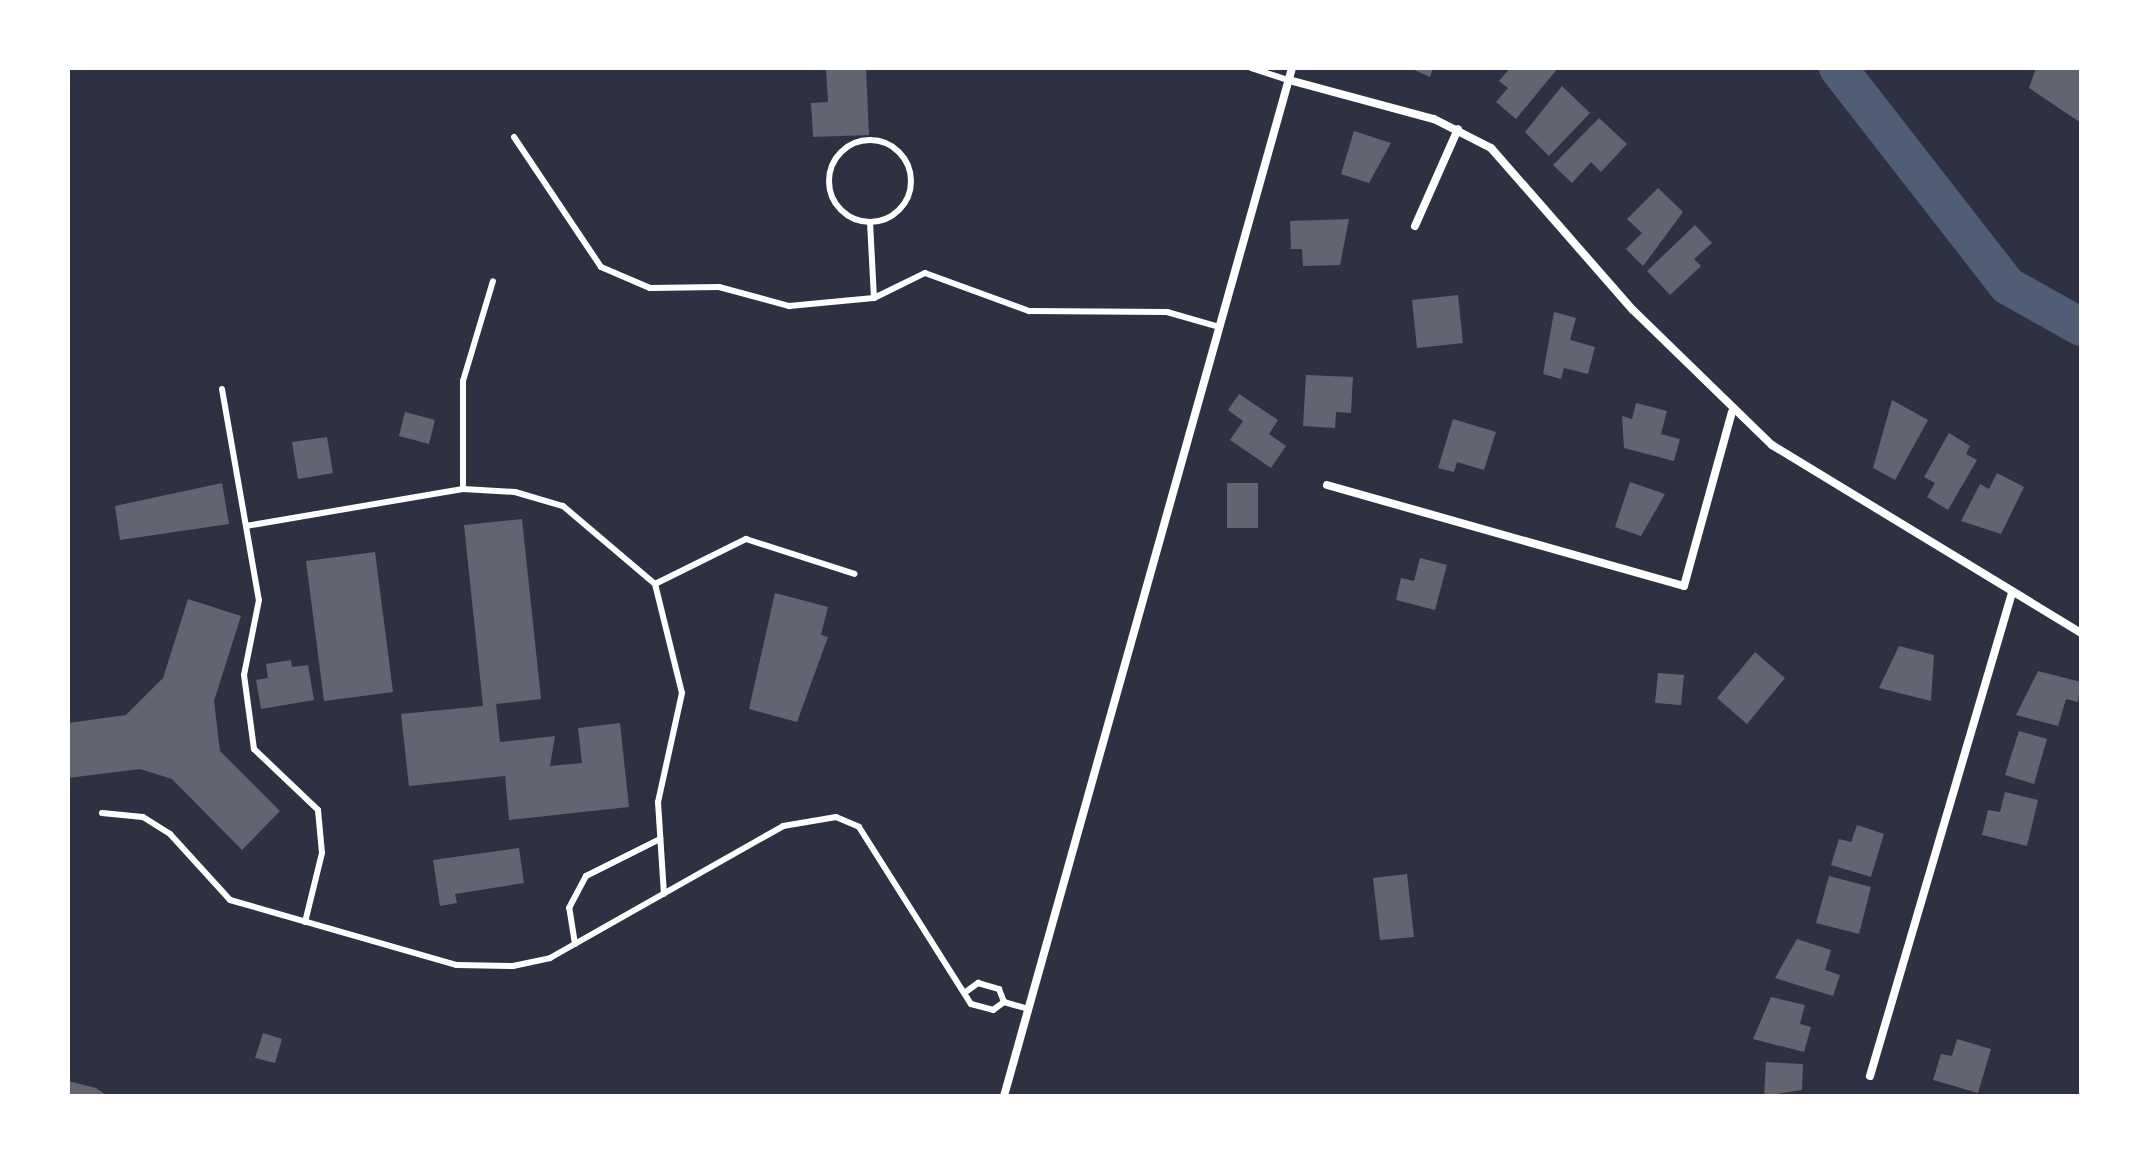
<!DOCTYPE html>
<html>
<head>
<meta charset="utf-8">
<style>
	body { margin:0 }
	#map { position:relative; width:2149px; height:1164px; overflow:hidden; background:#2d3142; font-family:Lato,sans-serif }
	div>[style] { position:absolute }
	.river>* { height:38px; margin:-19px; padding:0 19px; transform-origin:19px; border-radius:19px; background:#4f5d75 }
	.building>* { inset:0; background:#626471 }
	.service>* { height:6px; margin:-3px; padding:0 3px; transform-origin:3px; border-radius:3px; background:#fff }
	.service>.ring { margin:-3px; padding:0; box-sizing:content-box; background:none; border:6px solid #fff; border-radius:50% }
	.minor>* { height:8px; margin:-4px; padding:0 4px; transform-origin:4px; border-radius:4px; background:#fff }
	span { translate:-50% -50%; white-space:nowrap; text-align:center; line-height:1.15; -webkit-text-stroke:6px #fff; paint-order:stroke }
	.frame { position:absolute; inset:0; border:70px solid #fff; pointer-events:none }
</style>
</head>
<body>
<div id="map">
	<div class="river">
		<i style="left:1838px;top:68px;width:276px;rotate:52.1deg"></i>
		<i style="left:2008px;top:286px;width:84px;rotate:29.3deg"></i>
	</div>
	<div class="building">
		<i style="clip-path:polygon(826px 68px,866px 68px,869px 135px,813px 137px,811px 103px,828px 102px)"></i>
		<i style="clip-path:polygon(1410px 68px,1433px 68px,1430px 77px)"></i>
		<i style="clip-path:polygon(1510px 68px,1558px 68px,1516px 119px,1496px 102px,1508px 88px,1499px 81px)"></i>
		<i style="clip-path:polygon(2036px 68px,2081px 68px,2081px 123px,2029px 88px)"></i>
		<i style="clip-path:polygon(1562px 86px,1590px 113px,1549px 156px,1525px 132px)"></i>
		<i style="clip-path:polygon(1599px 118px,1627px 144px,1601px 172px,1591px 162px,1572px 183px,1553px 165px)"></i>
		<i style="clip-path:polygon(1354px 131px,1391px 143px,1369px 183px,1341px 174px)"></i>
		<i style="clip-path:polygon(1658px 188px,1683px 212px,1643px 266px,1626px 249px,1642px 233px,1627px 219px)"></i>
		<i style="clip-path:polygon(1349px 219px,1340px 265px,1303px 266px,1302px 249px,1291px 249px,1290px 221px)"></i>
		<i style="clip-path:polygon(1695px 225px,1712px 243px,1694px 259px,1701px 266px,1670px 295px,1647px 271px)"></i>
		<i style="clip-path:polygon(1458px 295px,1463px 343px,1417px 348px,1412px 300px)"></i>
		<i style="clip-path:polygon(1554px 312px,1576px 318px,1570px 340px,1595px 347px,1588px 374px,1564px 368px,1561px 379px,1543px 374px)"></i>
		<i style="clip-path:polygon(1306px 375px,1353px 377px,1351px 413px,1336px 412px,1335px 428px,1303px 426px)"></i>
		<i style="clip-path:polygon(1239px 394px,1278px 420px,1269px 434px,1286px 446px,1271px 468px,1230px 440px,1243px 421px,1228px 410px)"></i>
		<i style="clip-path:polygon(1892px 400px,1928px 420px,1895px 480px,1873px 468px)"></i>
		<i style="clip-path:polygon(1636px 403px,1667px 411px,1661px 434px,1680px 439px,1674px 461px,1624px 448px,1622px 416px,1632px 419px)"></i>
		<i style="clip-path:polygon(405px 412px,435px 420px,429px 444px,399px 436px)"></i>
		<i style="clip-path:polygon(1453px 419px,1496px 432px,1484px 470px,1457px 462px,1454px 472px,1438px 468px)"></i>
		<i style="clip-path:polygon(1949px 433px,1970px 446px,1966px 454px,1977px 460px,1948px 510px,1927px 497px,1935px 483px,1924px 477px)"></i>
		<i style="clip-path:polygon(327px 437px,333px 473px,298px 479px,292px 442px)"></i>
		<i style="clip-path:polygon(1997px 473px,2024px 487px,2001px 534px,1961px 521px,1980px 484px,1989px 489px)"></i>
		<i style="clip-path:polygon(1630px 482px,1665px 494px,1641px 536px,1615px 527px)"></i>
		<i style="clip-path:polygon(222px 483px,229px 524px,120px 540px,115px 506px)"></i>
		<i style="clip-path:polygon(1227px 483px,1258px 483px,1258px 528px,1227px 528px)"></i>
		<i style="clip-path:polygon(522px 519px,541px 699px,496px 704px,500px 742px,555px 736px,550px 766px,582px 763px,578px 728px,620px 723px,629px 807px,509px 820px,505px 776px,409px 786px,401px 714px,483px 706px,464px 525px)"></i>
		<i style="clip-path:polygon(375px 552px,393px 692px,324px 701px,306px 561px)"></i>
		<i style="clip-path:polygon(1420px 558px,1447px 565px,1435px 610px,1396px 600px,1401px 578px,1414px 581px)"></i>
		<i style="clip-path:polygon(775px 593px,828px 607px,821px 635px,828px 637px,797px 722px,749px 709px)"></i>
		<i style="clip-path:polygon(188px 599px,241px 616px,214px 701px,220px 751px,280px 811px,242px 850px,172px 779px,140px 769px,68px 778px,68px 723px,126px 715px,163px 678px)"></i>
		<i style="clip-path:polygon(1899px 646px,1934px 655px,1931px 701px,1879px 688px)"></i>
		<i style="clip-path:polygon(1755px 652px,1785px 678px,1747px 724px,1717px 698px)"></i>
		<i style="clip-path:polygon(291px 660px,292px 667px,308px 665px,314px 700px,261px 709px,256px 680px,268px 678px,266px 664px)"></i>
		<i style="clip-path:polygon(2038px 671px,2081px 682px,2078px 702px,2066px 699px,2058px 726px,2016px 715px)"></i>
		<i style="clip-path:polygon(1658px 673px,1684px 675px,1681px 705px,1655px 703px)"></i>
		<i style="clip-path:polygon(2019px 731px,2047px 739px,2034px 784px,2005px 775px)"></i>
		<i style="clip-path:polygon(2005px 792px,2038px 800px,2027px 846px,1982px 835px,1988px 810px,2000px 812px)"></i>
		<i style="clip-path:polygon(1857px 825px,1884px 834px,1871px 877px,1831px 865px,1839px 839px,1851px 842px)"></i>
		<i style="clip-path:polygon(519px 848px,524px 883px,455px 894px,457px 903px,440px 906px,433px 860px)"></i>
		<i style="clip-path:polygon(1407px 874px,1414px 937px,1380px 940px,1373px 878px)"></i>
		<i style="clip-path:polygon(1829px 876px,1871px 887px,1859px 934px,1816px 923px)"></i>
		<i style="clip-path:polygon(1797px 939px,1831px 950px,1825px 970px,1840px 975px,1833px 996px,1775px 978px)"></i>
		<i style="clip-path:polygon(1771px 997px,1805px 1005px,1800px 1024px,1811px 1027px,1804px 1052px,1753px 1039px)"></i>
		<i style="clip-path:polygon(263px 1033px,282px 1039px,275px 1063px,255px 1058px)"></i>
		<i style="clip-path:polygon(1957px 1039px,1991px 1049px,1978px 1093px,1933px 1080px,1941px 1054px,1952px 1056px)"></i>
		<i style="clip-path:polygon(1766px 1062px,1803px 1064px,1802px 1090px,1764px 1096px)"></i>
		<i style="clip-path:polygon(68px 1081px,96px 1088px,108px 1096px,68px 1096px)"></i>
	</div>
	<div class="service">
		<i style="left:1251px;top:68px;width:40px;rotate:18deg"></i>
		<i style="left:514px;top:137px;width:156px;rotate:56.2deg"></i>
		<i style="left:601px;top:267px;width:53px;rotate:23.2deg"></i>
		<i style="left:650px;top:288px;width:69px;rotate:-0.8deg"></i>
		<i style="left:719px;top:287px;width:73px;rotate:15.2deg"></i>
		<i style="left:789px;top:306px;width:85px;rotate:-5.4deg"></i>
		<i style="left:874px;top:298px;width:57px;rotate:-26.1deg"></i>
		<i style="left:925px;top:273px;width:111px;rotate:20.1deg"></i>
		<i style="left:1029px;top:311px;width:138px;rotate:0.4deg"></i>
		<i style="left:1167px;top:312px;width:54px;rotate:16.1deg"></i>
		<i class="ring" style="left:829px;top:140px;width:76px;height:76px"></i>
		<i style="left:870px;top:222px;width:76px;rotate:87deg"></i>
		<i style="left:222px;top:389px;width:214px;rotate:80.1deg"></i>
		<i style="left:259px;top:600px;width:76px;rotate:101.3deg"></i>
		<i style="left:244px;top:675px;width:75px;rotate:82.3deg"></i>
		<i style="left:254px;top:749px;width:88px;rotate:43.6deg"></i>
		<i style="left:318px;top:810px;width:43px;rotate:84.7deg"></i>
		<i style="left:322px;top:853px;width:71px;rotate:103.8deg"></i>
		<i style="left:463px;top:489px;width:108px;rotate:-90deg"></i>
		<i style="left:463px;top:381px;width:104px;rotate:-73.3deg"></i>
		<i style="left:246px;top:526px;width:220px;rotate:-9.7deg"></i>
		<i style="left:463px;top:489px;width:52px;rotate:3.3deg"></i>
		<i style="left:515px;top:492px;width:50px;rotate:16.3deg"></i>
		<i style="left:563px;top:506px;width:121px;rotate:40.3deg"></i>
		<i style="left:655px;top:584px;width:102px;rotate:-26.3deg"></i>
		<i style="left:746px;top:539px;width:114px;rotate:17.8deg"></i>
		<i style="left:655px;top:584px;width:112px;rotate:76.1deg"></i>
		<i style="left:682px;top:693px;width:112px;rotate:102.4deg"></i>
		<i style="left:658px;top:802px;width:92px;rotate:86.3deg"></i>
		<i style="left:102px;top:813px;width:41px;rotate:5.6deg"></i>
		<i style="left:143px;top:817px;width:32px;rotate:32deg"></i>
		<i style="left:170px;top:834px;width:89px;rotate:47.7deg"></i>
		<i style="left:230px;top:900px;width:236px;rotate:16deg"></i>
		<i style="left:457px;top:965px;width:56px;rotate:1deg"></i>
		<i style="left:513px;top:966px;width:38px;rotate:-12deg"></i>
		<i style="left:550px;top:958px;width:268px;rotate:-29.5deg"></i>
		<i style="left:783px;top:826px;width:54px;rotate:-9.6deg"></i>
		<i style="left:836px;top:817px;width:25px;rotate:23deg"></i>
		<i style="left:859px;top:827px;width:209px;rotate:57.7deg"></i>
		<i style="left:971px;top:1004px;width:23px;rotate:15deg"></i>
		<i style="left:993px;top:1010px;width:14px;rotate:-36deg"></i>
		<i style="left:575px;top:944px;width:36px;rotate:-99deg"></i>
		<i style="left:569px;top:908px;width:36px;rotate:-62deg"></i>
		<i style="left:586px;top:876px;width:83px;rotate:-26.6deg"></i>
		<i style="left:967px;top:991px;width:14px;rotate:-36deg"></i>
		<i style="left:978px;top:983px;width:22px;rotate:16deg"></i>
		<i style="left:999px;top:989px;width:14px;rotate:69deg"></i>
		<i style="left:1004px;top:1002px;width:25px;rotate:16deg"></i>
	</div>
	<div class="minor">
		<i style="left:1289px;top:80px;width:150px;rotate:15.1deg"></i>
		<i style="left:1434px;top:119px;width:64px;rotate:27deg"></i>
		<i style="left:1491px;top:148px;width:215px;rotate:48.8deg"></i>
		<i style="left:1633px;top:310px;width:194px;rotate:44.2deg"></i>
		<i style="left:1772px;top:445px;width:362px;rotate:31.3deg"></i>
		<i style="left:1415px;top:226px;width:106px;rotate:-66.1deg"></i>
		<i style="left:1327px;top:485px;width:371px;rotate:15.8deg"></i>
		<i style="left:1684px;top:586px;width:180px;rotate:-74.6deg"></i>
		<i style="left:1870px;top:1076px;width:503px;rotate:-73.62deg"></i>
		<i style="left:1004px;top:1096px;width:1068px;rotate:-74.35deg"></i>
	</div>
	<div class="frame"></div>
</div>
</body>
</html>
